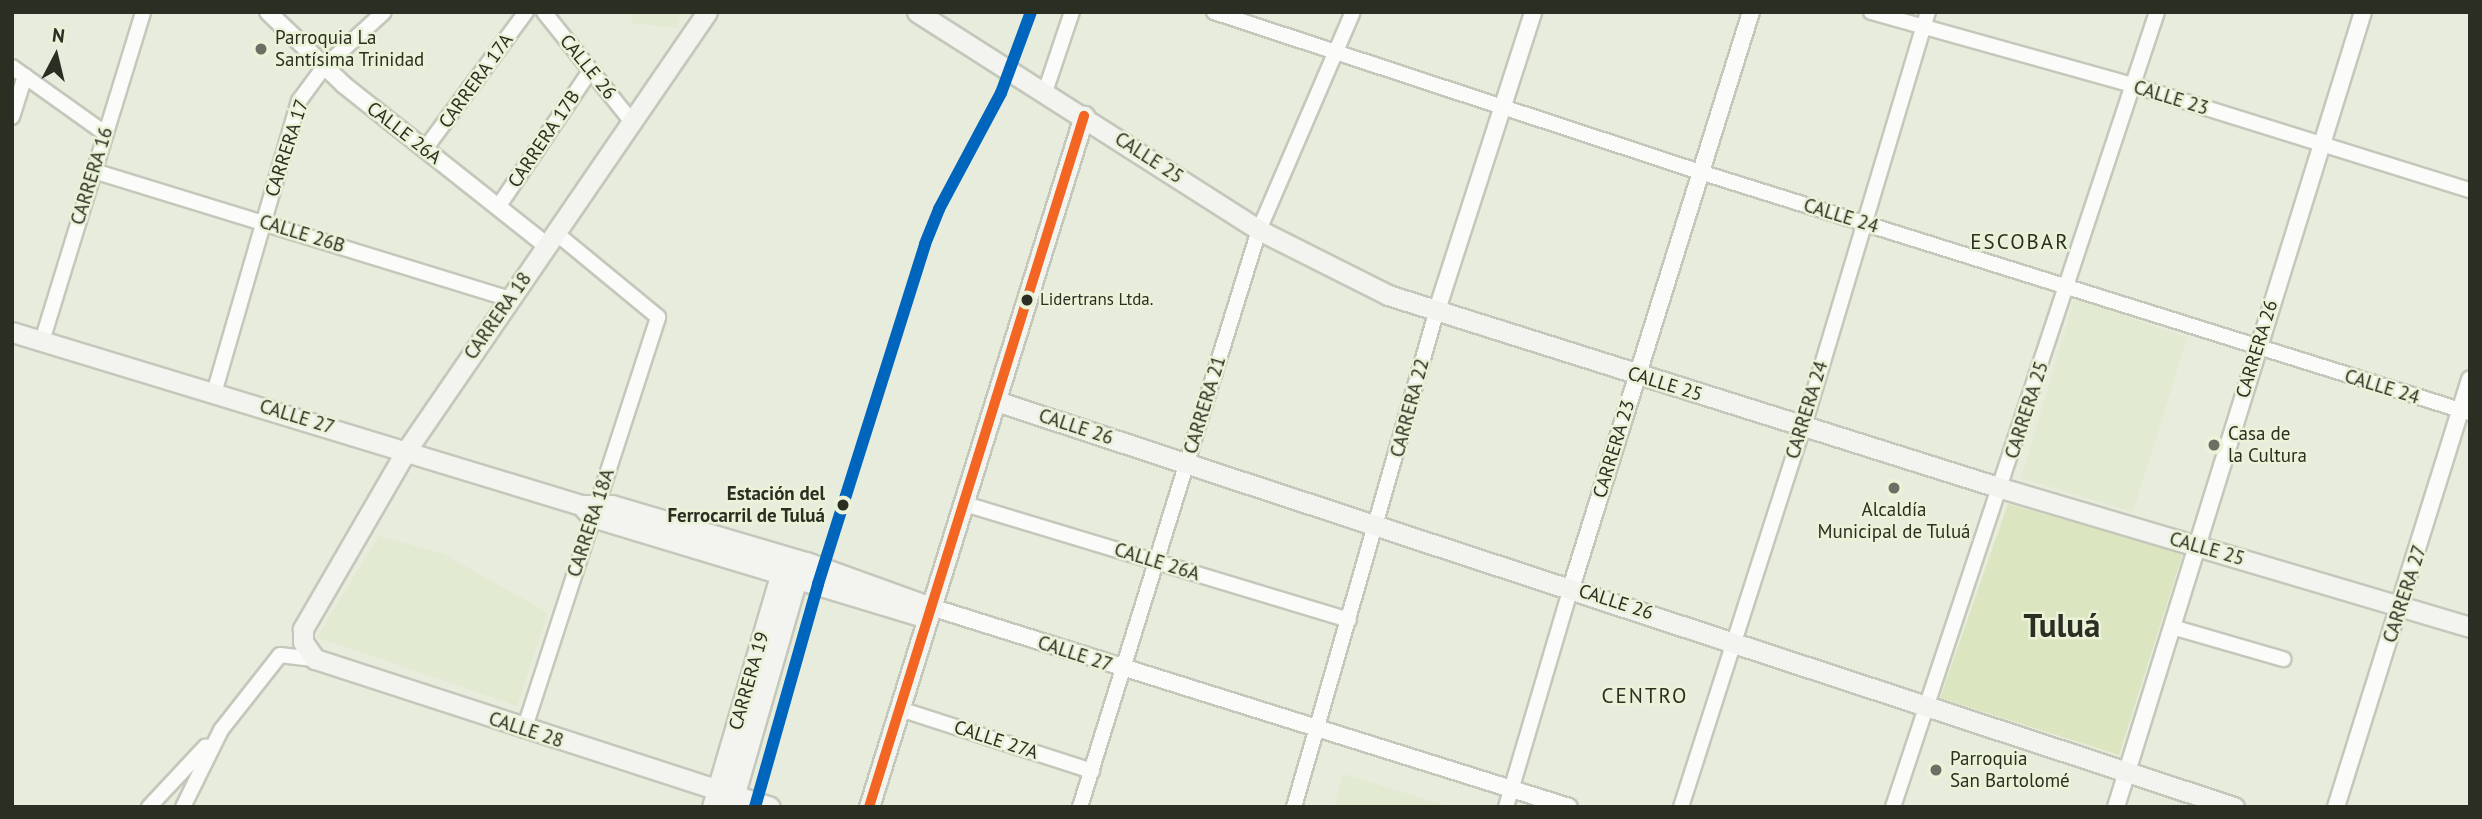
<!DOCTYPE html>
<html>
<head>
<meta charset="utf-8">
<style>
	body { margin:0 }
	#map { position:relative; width:2482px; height:819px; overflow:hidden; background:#e7ecdd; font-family:"PT Sans",sans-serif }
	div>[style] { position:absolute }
	.built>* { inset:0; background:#e2ead1 }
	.green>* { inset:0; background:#dbe6c0 }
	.roads { filter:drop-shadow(2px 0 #c4c8bb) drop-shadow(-2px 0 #c4c8bb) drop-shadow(0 2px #c4c8bb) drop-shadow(0 -2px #c4c8bb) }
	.minor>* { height:14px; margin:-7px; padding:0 7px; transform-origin:7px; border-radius:7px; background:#fbfcfa }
	.tertiary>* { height:16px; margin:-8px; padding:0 8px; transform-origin:8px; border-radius:8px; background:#fbfcfa }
	.secondary>* { height:19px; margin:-9.5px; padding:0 9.5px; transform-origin:9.5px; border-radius:9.5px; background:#f3f4ef }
	.bus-1>* { height:10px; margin:-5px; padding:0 5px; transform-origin:5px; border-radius:5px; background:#f26522 }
	.rail-1>* { height:12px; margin:-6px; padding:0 6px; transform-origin:6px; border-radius:6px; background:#0065bd }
	.dots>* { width:19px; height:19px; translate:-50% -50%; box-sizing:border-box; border:4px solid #eaf2d7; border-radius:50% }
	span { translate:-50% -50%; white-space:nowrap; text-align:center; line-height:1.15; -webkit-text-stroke:5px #eaf2d7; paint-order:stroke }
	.bus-label { font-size:17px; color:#2a2e23 }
	.left { translate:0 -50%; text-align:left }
	.poi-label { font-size:19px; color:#2a2e23 }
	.street-label { font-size:19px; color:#2a2e23 }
	.stop-label { font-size:19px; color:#2a2e23; font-weight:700 }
	.right { translate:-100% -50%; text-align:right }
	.neighbourhood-label { font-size:21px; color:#2a2e23; letter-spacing:2px }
	.town-label { font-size:33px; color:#2a2e23; font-weight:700 }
	.frame { position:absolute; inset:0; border:14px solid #2a2e23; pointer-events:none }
	.north { position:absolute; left:21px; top:21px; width:70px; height:70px; -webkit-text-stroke:5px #eaf2d7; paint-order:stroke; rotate:7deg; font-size:19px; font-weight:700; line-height:28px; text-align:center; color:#2a2e23 }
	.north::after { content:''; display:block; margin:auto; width:24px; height:32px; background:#2a2e23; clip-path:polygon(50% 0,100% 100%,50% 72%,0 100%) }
</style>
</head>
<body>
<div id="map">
	<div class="built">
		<i style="clip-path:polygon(633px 12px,680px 12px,677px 28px,632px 23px)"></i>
		<i style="clip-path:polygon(2075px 298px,2187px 338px,2133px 512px,2021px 478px)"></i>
		<i style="clip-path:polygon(379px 536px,444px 554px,548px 613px,517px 706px,317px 637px)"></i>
		<i style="clip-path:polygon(1343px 774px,1451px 807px,1334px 807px)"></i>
	</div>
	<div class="green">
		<i style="clip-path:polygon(2008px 504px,2183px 553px,2119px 755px,1940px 698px)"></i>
	</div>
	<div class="roads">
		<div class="minor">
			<i style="left:544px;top:12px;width:141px;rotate:51.3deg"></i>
			<i style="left:1214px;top:12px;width:512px;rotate:18.22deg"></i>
			<i style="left:1700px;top:172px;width:807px;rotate:17.38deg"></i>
			<i style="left:1871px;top:12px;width:271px;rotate:15.6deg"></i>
			<i style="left:2132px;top:85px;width:354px;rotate:17.3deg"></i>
			<i style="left:12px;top:67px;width:115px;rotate:35.5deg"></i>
			<i style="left:1045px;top:92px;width:84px;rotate:-71.4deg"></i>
			<i style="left:12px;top:117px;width:43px;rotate:-72.4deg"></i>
			<i style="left:425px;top:149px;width:170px;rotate:-53.6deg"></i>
			<i style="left:94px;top:171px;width:435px;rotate:17.1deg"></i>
			<i style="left:498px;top:207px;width:164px;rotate:-55.9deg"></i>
			<i style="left:42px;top:341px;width:344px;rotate:-72.9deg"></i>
			<i style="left:214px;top:393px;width:304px;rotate:-73.8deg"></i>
			<i style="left:299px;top:101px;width:42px;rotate:-53.7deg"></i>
			<i style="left:324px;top:67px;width:81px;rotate:-42.5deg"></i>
			<i style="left:965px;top:504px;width:401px;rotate:16.8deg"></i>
			<i style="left:2172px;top:627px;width:116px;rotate:16.1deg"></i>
			<i style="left:900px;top:709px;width:202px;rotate:17.9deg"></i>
			<i style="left:524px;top:730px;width:434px;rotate:-72deg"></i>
			<i style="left:658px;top:317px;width:132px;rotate:-140.5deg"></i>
			<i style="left:149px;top:807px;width:83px;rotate:-46.9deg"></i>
			<i style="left:183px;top:807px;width:86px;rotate:-63.7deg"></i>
			<i style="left:221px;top:730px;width:95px;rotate:-51.8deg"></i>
			<i style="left:280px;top:655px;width:35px;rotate:7deg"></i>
			<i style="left:1080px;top:807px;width:604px;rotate:-72.76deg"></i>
			<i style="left:1259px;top:230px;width:237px;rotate:-66.7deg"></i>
			<i style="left:1294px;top:807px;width:514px;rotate:-73.96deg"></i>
			<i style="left:1506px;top:807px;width:228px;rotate:-73.5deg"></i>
			<i style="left:1681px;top:807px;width:401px;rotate:-72.2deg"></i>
			<i style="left:1804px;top:425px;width:431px;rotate:-73.3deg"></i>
			<i style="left:1893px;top:807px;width:838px;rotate:-71.63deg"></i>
		</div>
		<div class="tertiary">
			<i style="left:268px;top:12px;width:105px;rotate:43.8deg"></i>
			<i style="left:344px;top:85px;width:259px;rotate:38.4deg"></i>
			<i style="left:1436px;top:313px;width:316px;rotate:-72.1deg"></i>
			<i style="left:1571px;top:588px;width:603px;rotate:-72.65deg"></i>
			<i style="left:934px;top:608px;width:665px;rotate:17.4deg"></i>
			<i style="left:2116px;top:807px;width:832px;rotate:-72.74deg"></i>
			<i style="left:2336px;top:807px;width:448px;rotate:-72.6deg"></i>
		</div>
		<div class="secondary">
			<i style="left:707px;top:12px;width:532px;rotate:124.44deg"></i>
			<i style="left:406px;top:451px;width:206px;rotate:120.1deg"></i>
			<i style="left:303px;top:629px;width:13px;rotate:90deg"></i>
			<i style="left:303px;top:642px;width:21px;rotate:55deg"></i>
			<i style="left:315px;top:659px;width:478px;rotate:18deg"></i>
			<i style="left:917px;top:12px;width:406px;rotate:32.5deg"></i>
			<i style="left:1259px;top:230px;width:144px;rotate:26.7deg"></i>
			<i style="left:1388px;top:295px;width:643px;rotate:17.48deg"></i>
			<i style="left:2001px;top:488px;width:489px;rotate:16.5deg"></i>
			<i style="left:12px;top:332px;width:595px;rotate:16.91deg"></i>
			<i style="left:581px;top:505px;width:31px"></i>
			<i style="left:612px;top:505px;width:202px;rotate:16.4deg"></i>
			<i style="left:806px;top:562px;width:136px;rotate:19.8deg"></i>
			<i style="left:996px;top:401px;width:1303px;rotate:18.16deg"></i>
			<i style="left:581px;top:505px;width:16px;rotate:47deg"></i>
			<i style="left:592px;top:517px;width:339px;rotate:16.8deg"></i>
			<i style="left:712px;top:807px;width:259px;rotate:-73.6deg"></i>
			<i style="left:731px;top:807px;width:252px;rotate:-73.9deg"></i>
			<i style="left:869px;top:807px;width:724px;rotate:-72.72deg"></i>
		</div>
	</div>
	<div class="bus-1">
		<i style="left:869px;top:807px;width:724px;rotate:-72.72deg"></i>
	</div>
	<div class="rail-1">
		<i style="left:755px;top:807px;width:232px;rotate:-74.2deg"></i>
		<i style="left:818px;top:584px;width:356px;rotate:-72.5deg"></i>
		<i style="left:925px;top:244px;width:38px;rotate:-68deg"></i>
		<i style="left:939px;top:209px;width:132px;rotate:-61.9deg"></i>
		<i style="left:1001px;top:93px;width:86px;rotate:-69.7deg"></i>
	</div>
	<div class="dots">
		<i style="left:261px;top:49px;background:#6c7064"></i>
		<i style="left:1027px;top:300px;background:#2a2e23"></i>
		<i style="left:2214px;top:445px;background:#6c7064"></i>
		<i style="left:1894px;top:488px;background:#6c7064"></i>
		<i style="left:843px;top:505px;background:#2a2e23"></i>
		<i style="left:1936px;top:770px;background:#6c7064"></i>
	</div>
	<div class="bus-label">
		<span class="left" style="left:1040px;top:300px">Lidertrans Ltda.</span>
	</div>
	<div class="poi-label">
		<span class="left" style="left:275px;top:49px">Parroquia La<br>Santísima Trinidad</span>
		<span class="left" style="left:2228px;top:445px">Casa de<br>la Cultura</span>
		<span style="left:1894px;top:521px">Alcaldía<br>Municipal de Tuluá</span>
		<span class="left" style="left:1950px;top:770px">Parroquia<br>San Bartolomé</span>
	</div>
	<div class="street-label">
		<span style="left:588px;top:67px;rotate:51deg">CALLE 26</span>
		<span style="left:476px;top:81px;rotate:-54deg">CARRERA 17A</span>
		<span style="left:2171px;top:98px;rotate:17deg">CALLE 23</span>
		<span style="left:404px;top:133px;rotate:38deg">CALLE 26A</span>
		<span style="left:544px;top:139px;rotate:-56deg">CARRERA 17B</span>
		<span style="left:287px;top:148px;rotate:-72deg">CARRERA 17</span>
		<span style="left:1149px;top:158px;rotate:33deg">CALLE 25</span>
		<span style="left:92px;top:176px;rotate:-73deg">CARRERA 16</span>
		<span style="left:1841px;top:216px;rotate:17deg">CALLE 24</span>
		<span style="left:302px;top:234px;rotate:17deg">CALLE 26B</span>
		<span style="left:498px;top:316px;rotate:-55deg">CARRERA 18</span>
		<span style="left:2257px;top:349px;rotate:-73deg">CARRERA 26</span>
		<span style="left:1665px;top:384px;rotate:17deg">CALLE 25</span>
		<span style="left:2382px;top:387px;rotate:17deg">CALLE 24</span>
		<span style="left:1205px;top:405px;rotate:-73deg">CARRERA 21</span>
		<span style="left:1410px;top:408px;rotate:-75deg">CARRERA 22</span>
		<span style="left:1807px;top:410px;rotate:-73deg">CARRERA 24</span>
		<span style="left:2027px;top:410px;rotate:-72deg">CARRERA 25</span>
		<span style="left:297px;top:417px;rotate:17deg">CALLE 27</span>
		<span style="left:1076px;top:427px;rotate:18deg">CALLE 26</span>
		<span style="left:1614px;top:449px;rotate:-73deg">CARRERA 23</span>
		<span style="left:591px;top:523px;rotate:-72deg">CARRERA 18A</span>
		<span style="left:2207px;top:549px;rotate:16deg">CALLE 25</span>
		<span style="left:1157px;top:562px;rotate:17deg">CALLE 26A</span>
		<span style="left:2405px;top:594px;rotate:-72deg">CARRERA 27</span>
		<span style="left:1616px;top:602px;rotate:18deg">CALLE 26</span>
		<span style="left:1075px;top:654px;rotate:18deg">CALLE 27</span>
		<span style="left:749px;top:681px;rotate:-74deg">CARRERA 19</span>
		<span style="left:526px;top:730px;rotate:18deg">CALLE 28</span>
		<span style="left:996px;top:740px;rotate:18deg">CALLE 27A</span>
	</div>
	<div class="stop-label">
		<span class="right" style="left:825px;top:505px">Estación del<br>Ferrocarril de Tuluá</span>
	</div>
	<div class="neighbourhood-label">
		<span style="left:2020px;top:242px">ESCOBAR</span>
		<span style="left:1645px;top:696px">CENTRO</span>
	</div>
	<div class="town-label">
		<span style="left:2062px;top:625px">Tuluá</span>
	</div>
	<div class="frame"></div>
	<div class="north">N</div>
</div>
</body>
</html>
